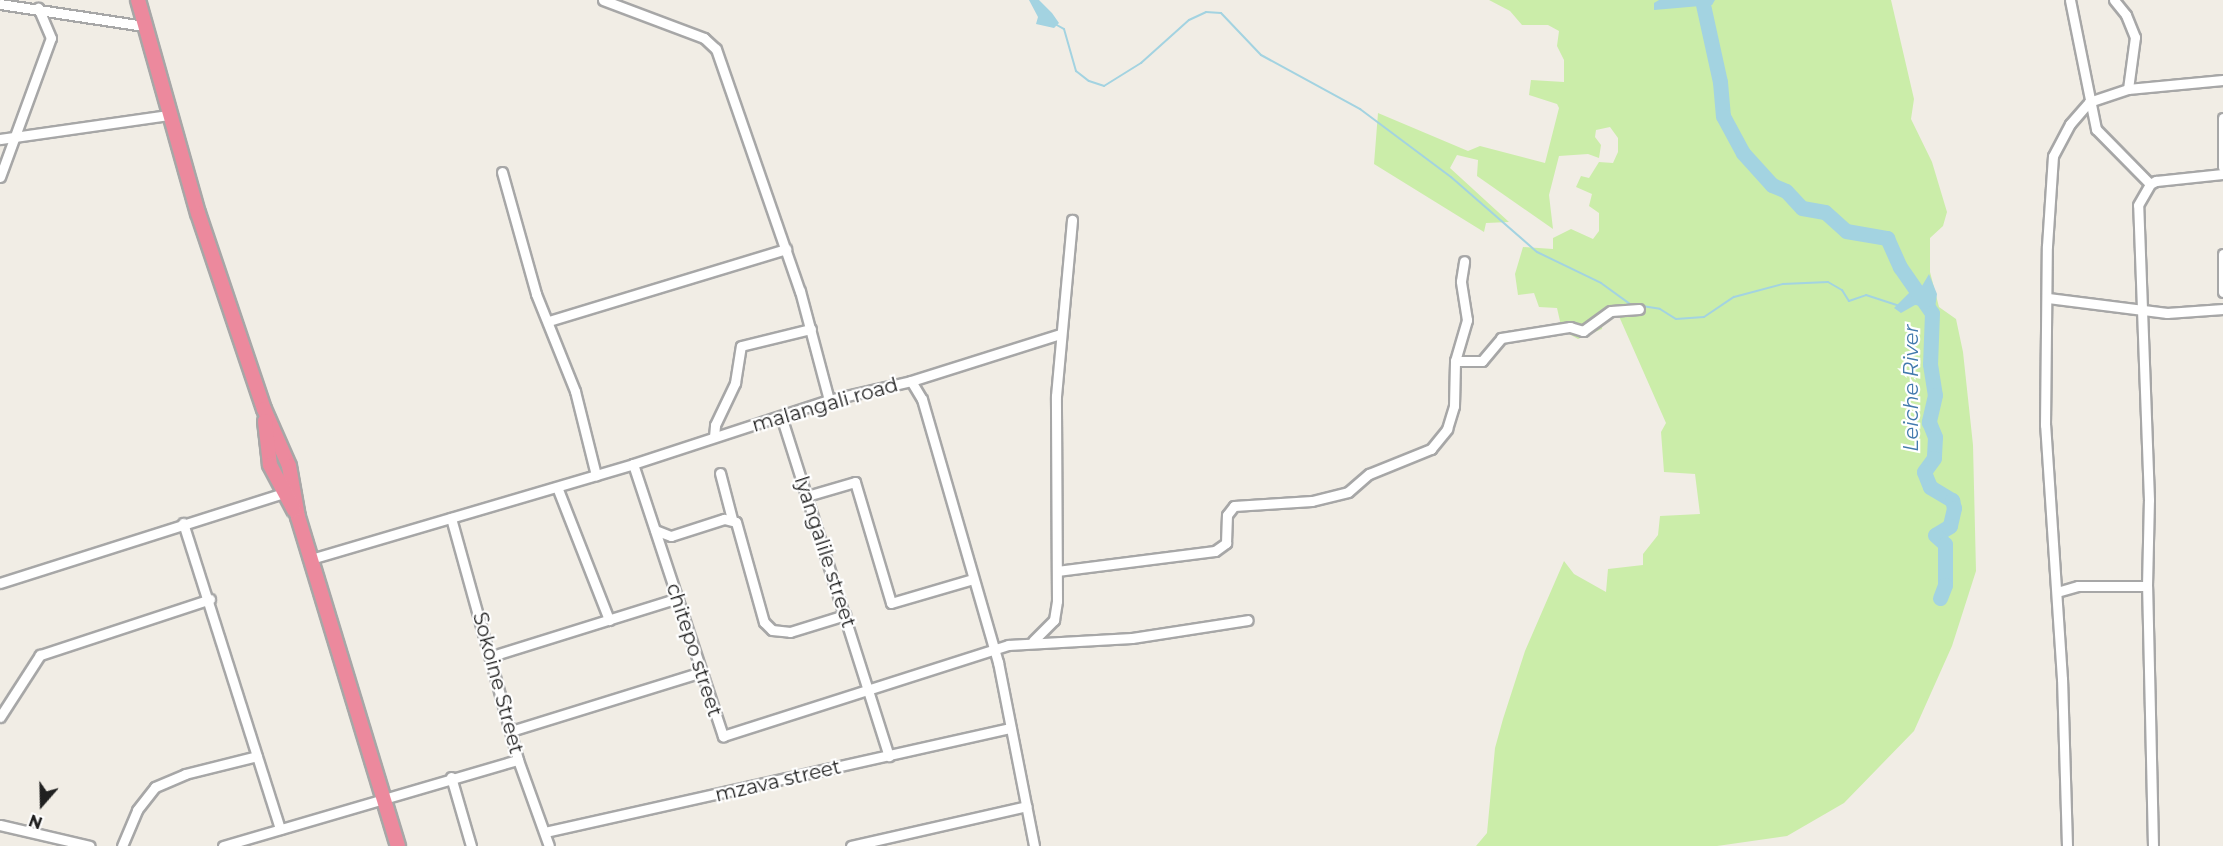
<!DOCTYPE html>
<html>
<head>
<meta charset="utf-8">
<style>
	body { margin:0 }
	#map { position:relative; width:2223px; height:846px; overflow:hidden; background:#f1ede5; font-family:Montserrat,sans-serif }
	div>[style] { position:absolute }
	.grass>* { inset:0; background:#cbeda9 }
	.water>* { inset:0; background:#a3d3e1 }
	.stream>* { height:2px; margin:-1px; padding:0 1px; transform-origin:1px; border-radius:1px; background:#a3d3e1 }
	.river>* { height:15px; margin:-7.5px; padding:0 7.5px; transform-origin:7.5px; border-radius:7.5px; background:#a3d3e1 }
	.roads { filter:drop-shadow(2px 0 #a7a7a7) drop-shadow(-2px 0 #a7a7a7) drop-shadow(0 2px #a7a7a7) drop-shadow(0 -2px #a7a7a7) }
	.minor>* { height:9px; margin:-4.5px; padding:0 4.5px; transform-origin:4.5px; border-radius:4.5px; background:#fff }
	.highway>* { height:14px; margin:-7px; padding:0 7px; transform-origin:7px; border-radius:7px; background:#ec899d }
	span { translate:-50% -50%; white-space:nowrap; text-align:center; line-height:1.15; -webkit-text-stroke:4.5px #fff; paint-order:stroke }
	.street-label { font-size:20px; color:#202020 }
	.water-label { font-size:21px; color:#437aad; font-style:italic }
	.north { position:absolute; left:12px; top:774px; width:60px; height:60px; -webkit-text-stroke:4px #fff; paint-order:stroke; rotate:200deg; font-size:16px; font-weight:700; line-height:24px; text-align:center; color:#202020 }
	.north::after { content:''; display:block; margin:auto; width:21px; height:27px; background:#202020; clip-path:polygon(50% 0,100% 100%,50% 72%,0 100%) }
</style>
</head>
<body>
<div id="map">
	<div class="grass">
		<i style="clip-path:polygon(1489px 0,1891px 0,1914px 99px,1911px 119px,1932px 162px,1947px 212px,1943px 226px,1930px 238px,1930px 272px,1939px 307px,1956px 319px,1963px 352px,1973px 445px,1976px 571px,1952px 646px,1914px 731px,1844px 803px,1787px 836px,1717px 846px,1476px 846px,1487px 833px,1495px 748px,1503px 719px,1525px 651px,1564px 561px,1574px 574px,1606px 592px,1608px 569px,1643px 565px,1643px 554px,1658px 535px,1660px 516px,1700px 514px,1695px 474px,1664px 472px,1661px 432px,1666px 423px,1618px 314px,1603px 318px,1602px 329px,1578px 339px,1562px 330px,1557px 308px,1539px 307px,1534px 293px,1518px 295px,1515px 274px,1523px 247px,1553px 249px,1553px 238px,1571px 229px,1593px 239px,1599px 231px,1599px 213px,1589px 206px,1592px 194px,1576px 187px,1581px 176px,1589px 178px,1599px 162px,1613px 163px,1618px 152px,1618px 138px,1610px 127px,1596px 130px,1595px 137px,1601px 145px,1599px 158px,1588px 154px,1559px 156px,1549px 195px,1553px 229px,1477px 176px,1478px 160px,1457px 155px,1450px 168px,1509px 222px,1486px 223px,1484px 232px,1374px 164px,1378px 113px,1468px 151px,1480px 146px,1545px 163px,1559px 108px,1557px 104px,1529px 95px,1531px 80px,1564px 82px,1564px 60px,1557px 46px,1559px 31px,1548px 25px,1522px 25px,1510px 11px)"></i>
	</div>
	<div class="water">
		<i style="clip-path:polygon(1029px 0,1039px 0,1052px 13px,1059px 23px,1054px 28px,1036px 24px,1038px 17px)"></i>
		<i style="clip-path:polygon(1659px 0,1715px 0,1712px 5px,1654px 10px,1654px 3px)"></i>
		<i style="clip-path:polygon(1929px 274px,1937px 294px,1933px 323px,1929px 322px,1922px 306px,1915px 305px,1901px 313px,1894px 308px,1915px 287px,1922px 286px)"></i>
	</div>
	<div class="stream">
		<i style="left:1055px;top:24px;width:10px;rotate:29deg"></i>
		<i style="left:1064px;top:29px;width:44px;rotate:74.1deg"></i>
		<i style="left:1076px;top:71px;width:16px;rotate:38deg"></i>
		<i style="left:1089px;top:81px;width:16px;rotate:18deg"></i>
		<i style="left:1104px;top:86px;width:44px;rotate:-31.9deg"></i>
		<i style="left:1141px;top:63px;width:64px;rotate:-41.9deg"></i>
		<i style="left:1189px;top:20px;width:19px;rotate:-25deg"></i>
		<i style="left:1206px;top:12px;width:15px;rotate:4deg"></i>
		<i style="left:1221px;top:13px;width:58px;rotate:46.4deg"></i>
		<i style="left:1261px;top:55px;width:113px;rotate:28.6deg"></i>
		<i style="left:1360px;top:109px;width:114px;rotate:36.8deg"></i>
		<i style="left:1451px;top:177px;width:114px;rotate:41.1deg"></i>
		<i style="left:1537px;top:252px;width:71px;rotate:25.8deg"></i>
		<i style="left:1601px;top:283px;width:39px;rotate:36deg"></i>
		<i style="left:1642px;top:306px;width:18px;rotate:9deg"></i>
		<i style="left:1660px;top:309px;width:19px;rotate:32deg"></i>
		<i style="left:1676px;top:319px;width:28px;rotate:-4deg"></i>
		<i style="left:1704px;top:317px;width:36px;rotate:-34deg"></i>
		<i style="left:1734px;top:297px;width:51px;rotate:-14.9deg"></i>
		<i style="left:1783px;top:284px;width:45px;rotate:-2.5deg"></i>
		<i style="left:1828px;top:282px;width:16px;rotate:30deg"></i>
		<i style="left:1842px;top:290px;width:13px;rotate:58deg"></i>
		<i style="left:1849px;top:301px;width:18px;rotate:-19deg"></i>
		<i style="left:1866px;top:295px;width:33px;rotate:18deg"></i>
	</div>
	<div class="river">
		<i style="left:1702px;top:0;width:84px;rotate:77.6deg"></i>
		<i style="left:1720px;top:82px;width:34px;rotate:85deg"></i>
		<i style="left:1723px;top:116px;width:42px;rotate:61.6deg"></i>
		<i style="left:1743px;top:153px;width:43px;rotate:47.8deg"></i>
		<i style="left:1772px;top:185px;width:15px;rotate:23deg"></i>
		<i style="left:1786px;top:191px;width:23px;rotate:47deg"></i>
		<i style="left:1802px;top:208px;width:23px;rotate:10deg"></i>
		<i style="left:1825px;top:212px;width:28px;rotate:42deg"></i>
		<i style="left:1846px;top:231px;width:42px;rotate:9.7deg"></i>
		<i style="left:1887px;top:238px;width:32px;rotate:66deg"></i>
		<i style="left:1900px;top:267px;width:56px;rotate:55.2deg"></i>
		<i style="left:1932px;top:313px;width:51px;rotate:92.2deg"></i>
		<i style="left:1930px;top:364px;width:31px;rotate:81deg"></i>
		<i style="left:1935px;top:395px;width:28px;rotate:103deg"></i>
		<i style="left:1929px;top:422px;width:16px;rotate:68deg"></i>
		<i style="left:1935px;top:437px;width:21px;rotate:93deg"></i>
		<i style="left:1934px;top:458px;width:17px;rotate:126deg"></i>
		<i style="left:1924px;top:472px;width:16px;rotate:68deg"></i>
		<i style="left:1930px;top:487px;width:26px;rotate:31deg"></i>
		<i style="left:1952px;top:500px;width:8px;rotate:76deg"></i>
		<i style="left:1954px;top:508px;width:18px;rotate:103deg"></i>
		<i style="left:1950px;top:526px;width:17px;rotate:149deg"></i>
		<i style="left:1935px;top:535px;width:13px;rotate:42deg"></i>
		<i style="left:1945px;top:544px;width:41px;rotate:90deg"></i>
		<i style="left:1945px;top:585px;width:14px;rotate:111deg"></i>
	</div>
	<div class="roads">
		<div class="minor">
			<i style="left:603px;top:0;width:108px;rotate:20.6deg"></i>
			<i style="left:704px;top:38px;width:16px;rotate:43deg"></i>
			<i style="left:716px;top:49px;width:256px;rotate:70.9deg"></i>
			<i style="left:800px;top:291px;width:113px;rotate:75.1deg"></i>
			<i style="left:2070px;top:0;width:132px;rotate:78.6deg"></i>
			<i style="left:2096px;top:129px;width:77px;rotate:45.5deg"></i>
			<i style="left:2114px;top:0;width:19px;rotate:51deg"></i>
			<i style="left:2126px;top:15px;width:24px;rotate:68deg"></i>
			<i style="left:2135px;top:37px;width:52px;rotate:97.7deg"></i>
			<i style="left:0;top:4px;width:145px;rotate:8.7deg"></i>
			<i style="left:2223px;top:118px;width:49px;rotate:90deg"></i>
			<i style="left:0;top:139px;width:171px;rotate:-8.1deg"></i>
			<i style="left:502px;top:172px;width:127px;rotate:74.4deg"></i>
			<i style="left:536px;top:294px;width:105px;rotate:68.1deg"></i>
			<i style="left:575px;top:391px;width:87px;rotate:76deg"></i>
			<i style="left:0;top:177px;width:148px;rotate:-69.9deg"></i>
			<i style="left:51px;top:38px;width:33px;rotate:-113deg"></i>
			<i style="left:2223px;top:254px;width:38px;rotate:90deg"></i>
			<i style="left:2048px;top:298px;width:120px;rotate:7.2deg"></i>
			<i style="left:2167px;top:313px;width:56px;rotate:-4.1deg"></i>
			<i style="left:549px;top:321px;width:248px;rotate:-16.9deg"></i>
			<i style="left:1455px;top:361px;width:27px"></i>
			<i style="left:1482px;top:361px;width:30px;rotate:-50deg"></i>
			<i style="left:1501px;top:338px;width:70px;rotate:-9.1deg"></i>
			<i style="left:1570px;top:327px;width:14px;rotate:17deg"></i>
			<i style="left:1583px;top:331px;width:34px;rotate:-36deg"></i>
			<i style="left:1611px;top:311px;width:28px;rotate:-4deg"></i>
			<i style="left:911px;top:381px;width:156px;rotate:-17.5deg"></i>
			<i style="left:781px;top:416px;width:357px;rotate:72.4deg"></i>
			<i style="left:714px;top:437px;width:12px;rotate:-85deg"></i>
			<i style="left:715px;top:425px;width:47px;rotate:-64.5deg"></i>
			<i style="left:735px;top:383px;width:37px;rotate:-81deg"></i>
			<i style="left:741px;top:346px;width:72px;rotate:-13.7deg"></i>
			<i style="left:633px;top:464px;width:287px;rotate:71.7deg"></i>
			<i style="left:723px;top:736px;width:299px;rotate:-17.7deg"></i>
			<i style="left:1008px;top:645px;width:124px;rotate:-3.2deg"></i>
			<i style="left:1132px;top:638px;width:117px;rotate:-8.8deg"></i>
			<i style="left:720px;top:473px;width:48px;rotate:75.4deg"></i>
			<i style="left:557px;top:487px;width:143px;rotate:68.6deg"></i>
			<i style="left:807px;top:496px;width:50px;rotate:-16.3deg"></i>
			<i style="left:855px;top:482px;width:126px;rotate:73.4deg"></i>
			<i style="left:891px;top:603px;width:85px;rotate:-16.3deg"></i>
			<i style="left:451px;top:518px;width:251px;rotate:74.5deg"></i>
			<i style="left:518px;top:760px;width:91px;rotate:70.2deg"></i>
			<i style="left:183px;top:523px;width:321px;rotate:72.4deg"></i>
			<i style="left:655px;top:530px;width:17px;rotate:21deg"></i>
			<i style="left:671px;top:536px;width:56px;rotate:-17.8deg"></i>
			<i style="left:724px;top:519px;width:12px;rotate:14deg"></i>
			<i style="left:736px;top:522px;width:104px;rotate:74.4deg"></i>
			<i style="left:764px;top:622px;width:11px;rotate:45deg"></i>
			<i style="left:772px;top:630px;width:18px;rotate:6deg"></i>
			<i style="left:790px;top:632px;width:58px;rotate:-17.2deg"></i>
			<i style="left:311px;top:559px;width:336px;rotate:-16.4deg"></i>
			<i style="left:633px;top:464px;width:206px;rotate:-18.1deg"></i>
			<i style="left:829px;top:400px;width:84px;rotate:-13deg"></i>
			<i style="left:911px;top:381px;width:21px;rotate:59deg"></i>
			<i style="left:922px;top:399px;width:274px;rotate:73.9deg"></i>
			<i style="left:998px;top:662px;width:187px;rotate:78.9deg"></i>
			<i style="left:1057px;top:571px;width:159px;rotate:-7.2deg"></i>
			<i style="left:1215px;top:551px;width:14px;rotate:-36deg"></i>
			<i style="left:1226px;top:543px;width:28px;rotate:-88deg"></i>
			<i style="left:1227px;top:515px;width:11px;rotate:-52deg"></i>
			<i style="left:1234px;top:506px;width:78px;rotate:-3.7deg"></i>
			<i style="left:1312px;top:501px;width:37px;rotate:-14deg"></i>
			<i style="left:1348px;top:492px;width:28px;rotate:-41deg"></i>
			<i style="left:1369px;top:474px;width:67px;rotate:-22deg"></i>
			<i style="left:1431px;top:449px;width:26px;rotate:-51deg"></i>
			<i style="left:1447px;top:429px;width:24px;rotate:-73deg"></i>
			<i style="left:1454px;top:406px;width:45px;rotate:-88.7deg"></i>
			<i style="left:1455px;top:361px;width:43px;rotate:-73.7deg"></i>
			<i style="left:1467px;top:320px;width:39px;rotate:-99deg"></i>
			<i style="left:1461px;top:281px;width:20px;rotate:-81deg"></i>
			<i style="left:0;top:583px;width:298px;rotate:-17.6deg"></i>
			<i style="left:2057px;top:592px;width:22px;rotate:-16deg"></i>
			<i style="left:2078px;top:586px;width:69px"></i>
			<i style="left:1033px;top:641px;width:30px;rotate:-45deg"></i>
			<i style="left:1054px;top:620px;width:19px;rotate:-81deg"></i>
			<i style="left:1057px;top:601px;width:205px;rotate:-90.3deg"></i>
			<i style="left:1056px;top:396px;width:177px;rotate:-84.8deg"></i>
			<i style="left:492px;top:656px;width:195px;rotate:-17.3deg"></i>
			<i style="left:0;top:717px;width:74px;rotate:-57.2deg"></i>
			<i style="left:40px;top:655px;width:179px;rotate:-18.2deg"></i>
			<i style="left:511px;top:731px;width:200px;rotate:-17.2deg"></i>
			<i style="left:451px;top:777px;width:72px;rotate:73.8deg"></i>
			<i style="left:0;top:825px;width:92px;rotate:13.1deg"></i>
			<i style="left:545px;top:832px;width:477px;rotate:-12.6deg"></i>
			<i style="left:122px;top:846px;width:39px;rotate:-67deg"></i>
			<i style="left:137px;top:810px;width:29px;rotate:-52deg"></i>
			<i style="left:155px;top:787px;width:33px;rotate:-23deg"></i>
			<i style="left:185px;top:774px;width:74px;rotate:-14deg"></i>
			<i style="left:223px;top:846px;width:307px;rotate:-16.3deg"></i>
			<i style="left:851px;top:846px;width:180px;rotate:-12.8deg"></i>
			<i style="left:2067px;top:846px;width:167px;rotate:-91.7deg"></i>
			<i style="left:2062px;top:679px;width:255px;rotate:-93.8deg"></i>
			<i style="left:2045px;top:425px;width:179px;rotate:-89.4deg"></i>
			<i style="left:2047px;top:246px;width:90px;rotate:-86.2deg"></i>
			<i style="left:2053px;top:156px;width:36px;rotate:-62deg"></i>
			<i style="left:2070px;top:124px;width:29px;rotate:-49deg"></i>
			<i style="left:2089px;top:102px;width:41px;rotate:-18.4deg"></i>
			<i style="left:2128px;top:89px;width:95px;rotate:-5.4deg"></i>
			<i style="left:2153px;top:846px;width:260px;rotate:-91.3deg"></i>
			<i style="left:2147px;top:586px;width:86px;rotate:-88.7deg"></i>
			<i style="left:2149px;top:500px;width:295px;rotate:-92.1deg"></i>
			<i style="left:2138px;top:205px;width:24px;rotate:-60deg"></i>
			<i style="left:2150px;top:184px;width:7px;rotate:-27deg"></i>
			<i style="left:2156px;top:181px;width:67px;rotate:-6deg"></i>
		</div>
		<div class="highway">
			<i style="left:138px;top:0;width:221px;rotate:74.3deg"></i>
			<i style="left:198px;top:213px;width:207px;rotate:71.4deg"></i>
			<i style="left:264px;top:409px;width:62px;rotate:66.3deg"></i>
			<i style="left:289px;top:466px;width:52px;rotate:80deg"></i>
			<i style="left:298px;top:517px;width:344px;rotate:73.1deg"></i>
			<i style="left:265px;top:421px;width:44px;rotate:83.5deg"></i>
			<i style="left:270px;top:465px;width:51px;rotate:61.9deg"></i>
		</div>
	</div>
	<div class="street-label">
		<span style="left:825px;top:405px;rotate:-16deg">malangali road</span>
		<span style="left:825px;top:552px;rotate:72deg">lyangalile street</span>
		<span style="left:694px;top:650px;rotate:72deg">chitepo street</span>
		<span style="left:498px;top:683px;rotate:75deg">Sokoine Street</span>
		<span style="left:778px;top:781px;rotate:-13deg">mzava street</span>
	</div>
	<div class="water-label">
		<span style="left:1911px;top:388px;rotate:-90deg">Leiche River</span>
	</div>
	<div class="north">N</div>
</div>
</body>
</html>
